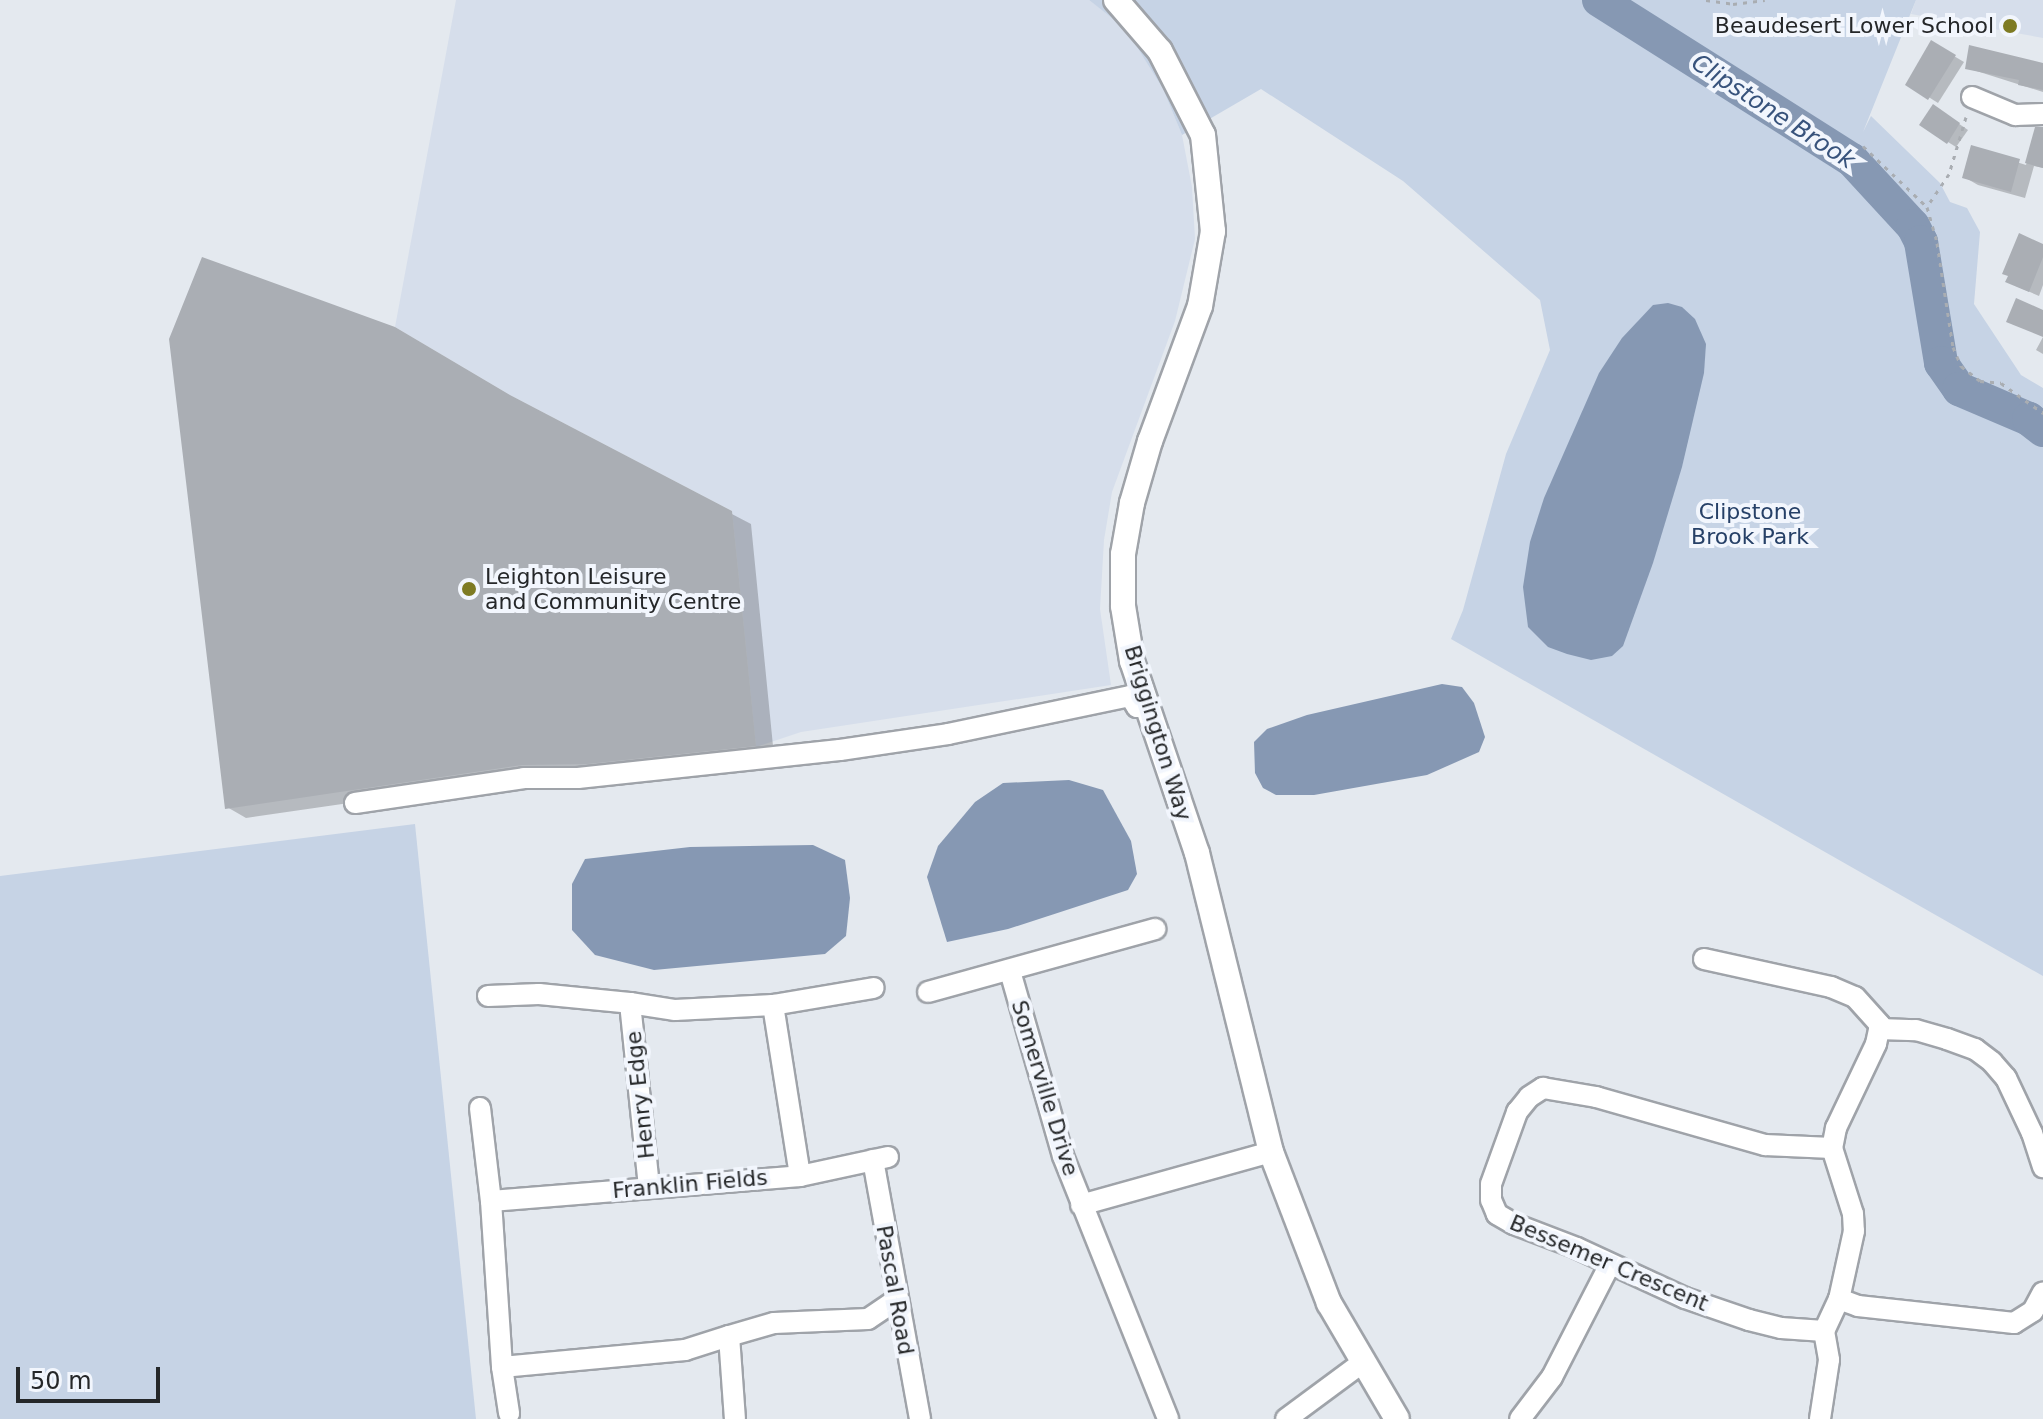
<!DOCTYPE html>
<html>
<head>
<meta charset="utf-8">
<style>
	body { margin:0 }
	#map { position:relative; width:2043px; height:1419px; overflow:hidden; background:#e4e9ef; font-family:"DejaVu Sans",sans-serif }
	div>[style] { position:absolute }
	.built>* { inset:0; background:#d6deeb }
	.green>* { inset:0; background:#c6d3e5 }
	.water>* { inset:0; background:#8698b3 }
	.shadow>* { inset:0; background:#0003 }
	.river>* { height:34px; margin:-17px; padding:0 17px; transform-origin:17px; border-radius:17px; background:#8698b3 }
	.building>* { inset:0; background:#aaaeb4 }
	.path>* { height:3px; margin-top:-1.5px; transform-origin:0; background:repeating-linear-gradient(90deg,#a9adb2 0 4px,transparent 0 10px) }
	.roads { filter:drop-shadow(2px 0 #9fa3a9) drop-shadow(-2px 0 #9fa3a9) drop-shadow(0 2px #9fa3a9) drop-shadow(0 -2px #9fa3a9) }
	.minor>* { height:20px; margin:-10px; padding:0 10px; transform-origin:10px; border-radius:10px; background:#fff }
	.tertiary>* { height:24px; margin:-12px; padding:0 12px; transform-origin:12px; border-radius:12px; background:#fff }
	.dots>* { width:22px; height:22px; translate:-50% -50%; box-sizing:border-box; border:4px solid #f2f6fd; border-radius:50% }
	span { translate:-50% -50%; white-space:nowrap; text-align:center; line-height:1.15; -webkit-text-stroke:8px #f2f6fd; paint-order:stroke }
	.poi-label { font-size:22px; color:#252729 }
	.right { translate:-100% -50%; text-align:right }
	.left { translate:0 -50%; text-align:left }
	.park-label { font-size:22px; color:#264067 }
	.street-label { font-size:22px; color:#252729 }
	.water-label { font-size:24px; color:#38537c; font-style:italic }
	.scale { position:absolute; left:16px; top:1367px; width:144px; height:36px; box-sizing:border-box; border:4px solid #252729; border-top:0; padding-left:10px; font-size:24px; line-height:28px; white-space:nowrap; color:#252729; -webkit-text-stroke:6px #f2f6fd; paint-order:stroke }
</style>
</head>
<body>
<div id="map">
	<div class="built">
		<i style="clip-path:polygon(456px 0,1089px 0,1126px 28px,1163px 89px,1182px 135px,1192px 187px,1195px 239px,1175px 321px,1112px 492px,1104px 540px,1100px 609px,1111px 685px,801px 732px,756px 747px,732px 511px,510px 395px,395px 327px)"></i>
		<i style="clip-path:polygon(1916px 0,2043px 0,2043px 38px,1911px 14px)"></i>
	</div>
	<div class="green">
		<i style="clip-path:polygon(1089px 0,1916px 0,1863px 132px,1871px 116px,1940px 183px,1950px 202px,1967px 208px,1980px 232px,1974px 304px,2021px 375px,2043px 388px,2043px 423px,2033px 415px,1963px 385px,1946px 361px,1925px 240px,1917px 223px,1854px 156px,1852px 160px,1895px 206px,1921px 242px,1941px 363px,1959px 389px,2029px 419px,2043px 430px,2043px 976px,1451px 639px,1463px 610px,1506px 454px,1550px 350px,1540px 300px,1403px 181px,1261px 89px,1182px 135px,1163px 89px,1126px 29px)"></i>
		<i style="clip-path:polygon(415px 824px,476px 1419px,0 1419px,0 876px)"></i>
	</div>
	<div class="water">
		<i style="clip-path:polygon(1668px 303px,1682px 307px,1695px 319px,1706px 344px,1704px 373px,1682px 467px,1653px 563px,1623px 646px,1612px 656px,1591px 660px,1567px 654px,1548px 647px,1528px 627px,1523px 587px,1530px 542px,1544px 498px,1599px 373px,1622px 338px,1653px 305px)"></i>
		<i style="clip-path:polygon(1442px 684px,1462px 687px,1474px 703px,1485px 737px,1479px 752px,1427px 775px,1314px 795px,1276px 795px,1263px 788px,1255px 773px,1254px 742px,1267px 729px,1307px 715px)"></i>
		<i style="clip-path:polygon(1069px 780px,1103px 790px,1131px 841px,1137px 874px,1128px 890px,1008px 929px,947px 942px,927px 877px,938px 846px,975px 802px,1003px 783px)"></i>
		<i style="clip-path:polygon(813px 845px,845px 860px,850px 898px,846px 936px,825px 954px,654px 970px,595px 955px,572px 930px,572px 884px,585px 859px,690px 847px)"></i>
	</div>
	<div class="shadow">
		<i style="clip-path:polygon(1932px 43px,1964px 62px,1938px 103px,1908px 84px)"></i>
		<i style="clip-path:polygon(2043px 65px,2043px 92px,1967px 68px)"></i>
		<i style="clip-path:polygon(1942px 112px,1968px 130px,1956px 147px,1948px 142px)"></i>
		<i style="clip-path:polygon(2034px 139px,2043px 142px,2043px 168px,2034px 166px,2025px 198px,1978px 185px,1964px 177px,1972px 148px,2026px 165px)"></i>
		<i style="clip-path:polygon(2043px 246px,2043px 285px,2039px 296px,2016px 286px)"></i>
		<i style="clip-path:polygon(2043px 312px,2043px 354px,2036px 350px,2043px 337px)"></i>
		<i style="clip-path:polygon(512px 399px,751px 524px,774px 756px,542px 775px,246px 818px,227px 807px)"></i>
	</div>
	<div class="river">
		<i style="left:1599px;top:0;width:299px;rotate:32.3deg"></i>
		<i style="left:1852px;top:160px;width:90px;rotate:47.3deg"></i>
		<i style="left:1913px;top:226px;width:18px;rotate:63deg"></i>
		<i style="left:1921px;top:242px;width:123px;rotate:80.6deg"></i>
		<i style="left:1941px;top:363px;width:32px;rotate:55deg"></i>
		<i style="left:1959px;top:389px;width:76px;rotate:23.2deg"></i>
		<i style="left:2029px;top:419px;width:18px;rotate:38deg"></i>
	</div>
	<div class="building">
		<i style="clip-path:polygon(1931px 40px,1956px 55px,1928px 100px,1905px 85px)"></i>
		<i style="clip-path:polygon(1969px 45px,2043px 63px,2043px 90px,2018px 85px,2019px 80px,1965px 69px)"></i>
		<i style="clip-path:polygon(1933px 104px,1960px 123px,1947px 144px,1919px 125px)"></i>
		<i style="clip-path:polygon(2035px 127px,2043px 127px,2043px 168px,2025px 163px)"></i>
		<i style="clip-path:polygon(1971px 145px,2020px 159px,2011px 192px,1962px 178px)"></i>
		<i style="clip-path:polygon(2019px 233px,2043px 244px,2043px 257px,2029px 292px,2005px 282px,2008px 276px,2002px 274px)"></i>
		<i style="clip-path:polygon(202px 257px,395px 327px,510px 395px,732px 511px,756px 746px,587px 764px,522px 765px,225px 809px,169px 339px)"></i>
		<i style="clip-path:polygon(2016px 298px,2043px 310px,2043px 337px,2006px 322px)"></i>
	</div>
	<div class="path">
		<i style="left:1706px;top:0;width:27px;rotate:8deg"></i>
		<i style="left:1733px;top:4px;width:32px;rotate:-7deg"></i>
		<i style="left:1966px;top:117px;width:59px;rotate:106.6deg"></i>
		<i style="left:1949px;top:174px;width:40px;rotate:124deg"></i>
		<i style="left:1927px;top:207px;width:37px;rotate:74deg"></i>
		<i style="left:1937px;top:243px;width:105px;rotate:81.3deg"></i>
		<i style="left:1953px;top:347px;width:21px;rotate:67deg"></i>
		<i style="left:1961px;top:366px;width:24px;rotate:38deg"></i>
		<i style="left:1980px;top:381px;width:21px;rotate:5deg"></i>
		<i style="left:2001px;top:383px;width:52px;rotate:35.5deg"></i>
		<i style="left:1863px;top:146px;width:88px;rotate:43.6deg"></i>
	</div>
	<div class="roads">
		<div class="minor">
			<i style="left:1972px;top:97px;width:47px;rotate:22.7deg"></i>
			<i style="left:2015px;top:115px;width:28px;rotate:-2deg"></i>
			<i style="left:355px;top:803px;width:171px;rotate:-8.4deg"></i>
			<i style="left:524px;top:778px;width:54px"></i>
			<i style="left:578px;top:778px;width:263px;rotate:-6.1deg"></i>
			<i style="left:840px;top:750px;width:109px;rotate:-8.4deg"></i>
			<i style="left:948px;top:734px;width:186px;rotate:-11.8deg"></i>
			<i style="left:1130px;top:696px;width:13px;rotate:58deg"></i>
			<i style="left:1137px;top:707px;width:9px;rotate:-6deg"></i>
			<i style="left:1704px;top:959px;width:130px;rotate:12.4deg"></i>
			<i style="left:1831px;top:987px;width:26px;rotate:23deg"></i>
			<i style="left:1855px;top:997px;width:38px;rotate:48deg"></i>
			<i style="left:1880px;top:1025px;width:19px;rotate:102deg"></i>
			<i style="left:1876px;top:1044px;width:93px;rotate:115.5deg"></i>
			<i style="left:1836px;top:1128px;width:20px;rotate:101deg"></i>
			<i style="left:1832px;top:1148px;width:69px;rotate:72.3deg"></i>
			<i style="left:1853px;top:1214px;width:17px;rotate:87deg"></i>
			<i style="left:1854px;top:1231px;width:70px;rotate:102.4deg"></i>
			<i style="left:1839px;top:1299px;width:35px;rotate:115deg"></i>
			<i style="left:1824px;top:1331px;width:29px;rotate:80deg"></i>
			<i style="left:1829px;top:1360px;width:60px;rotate:98.7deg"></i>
			<i style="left:1010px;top:971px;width:192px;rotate:74deg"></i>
			<i style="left:1063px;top:1156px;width:283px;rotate:68.2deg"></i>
			<i style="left:928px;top:992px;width:236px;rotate:-15.5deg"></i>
			<i style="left:488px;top:996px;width:51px;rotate:-2.2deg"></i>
			<i style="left:539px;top:994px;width:91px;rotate:5.6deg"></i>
			<i style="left:773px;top:1005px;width:102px;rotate:-9.6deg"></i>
			<i style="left:1879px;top:1029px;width:37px;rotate:2deg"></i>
			<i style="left:1916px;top:1030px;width:32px;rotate:16deg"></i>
			<i style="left:1947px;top:1039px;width:30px;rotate:20deg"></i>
			<i style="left:1975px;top:1049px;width:21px;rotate:37deg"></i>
			<i style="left:1992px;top:1062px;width:21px;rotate:49deg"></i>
			<i style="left:2006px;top:1078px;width:61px;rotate:64.7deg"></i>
			<i style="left:2032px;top:1133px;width:36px;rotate:72deg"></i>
			<i style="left:480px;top:1108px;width:94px;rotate:83.3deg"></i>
			<i style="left:491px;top:1201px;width:166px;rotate:86.2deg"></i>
			<i style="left:502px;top:1367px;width:184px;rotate:-5.3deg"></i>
			<i style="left:685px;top:1350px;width:46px;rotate:-17.7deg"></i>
			<i style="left:729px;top:1336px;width:83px;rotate:85.9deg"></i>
			<i style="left:873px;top:1160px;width:263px;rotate:79.7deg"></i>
			<i style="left:649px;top:1187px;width:185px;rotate:-95.9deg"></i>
			<i style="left:630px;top:1003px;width:46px;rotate:8.8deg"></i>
			<i style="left:675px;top:1010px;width:98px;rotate:-2.9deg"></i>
			<i style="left:773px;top:1005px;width:173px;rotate:81deg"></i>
			<i style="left:491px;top:1201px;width:310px;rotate:-4.6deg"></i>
			<i style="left:800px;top:1176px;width:90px;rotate:-12.2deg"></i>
			<i style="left:1081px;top:1205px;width:197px;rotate:-15.6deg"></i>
			<i style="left:1839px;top:1299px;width:20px;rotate:20deg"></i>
			<i style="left:1858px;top:1306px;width:157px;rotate:6.2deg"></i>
			<i style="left:2014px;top:1323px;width:22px;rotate:-32deg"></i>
			<i style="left:2033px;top:1311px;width:21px;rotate:-62deg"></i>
			<i style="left:1824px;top:1331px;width:43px;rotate:-176deg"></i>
			<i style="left:1781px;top:1328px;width:33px;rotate:-166deg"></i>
			<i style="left:1749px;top:1320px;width:68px;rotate:-161deg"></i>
			<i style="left:1685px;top:1298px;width:119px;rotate:-155.2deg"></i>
			<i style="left:1577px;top:1248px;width:67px;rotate:-159.1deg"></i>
			<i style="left:1514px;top:1224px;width:20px;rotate:-150deg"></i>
			<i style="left:1497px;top:1214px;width:15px;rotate:-113deg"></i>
			<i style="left:1491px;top:1200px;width:16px;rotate:-90deg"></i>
			<i style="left:1491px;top:1184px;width:77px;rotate:-70.1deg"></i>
			<i style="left:1517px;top:1112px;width:19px;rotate:-51deg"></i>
			<i style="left:1529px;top:1097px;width:17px;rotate:-33deg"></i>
			<i style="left:1543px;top:1088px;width:54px;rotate:9.6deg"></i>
			<i style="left:1596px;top:1097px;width:176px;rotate:15.9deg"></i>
			<i style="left:1765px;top:1145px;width:67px;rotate:2.6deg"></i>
			<i style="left:729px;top:1336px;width:47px;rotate:-16.1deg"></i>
			<i style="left:774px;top:1323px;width:94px;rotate:-2.4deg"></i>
			<i style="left:868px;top:1319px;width:36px;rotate:-34deg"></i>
			<i style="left:502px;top:1367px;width:47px;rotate:81.3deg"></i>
			<i style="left:1286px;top:1419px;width:96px;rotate:-36.5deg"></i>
			<i style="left:1520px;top:1419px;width:53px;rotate:-52.7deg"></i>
			<i style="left:1552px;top:1377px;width:127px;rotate:-62.8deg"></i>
		</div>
		<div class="tertiary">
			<i style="left:1116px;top:0;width:67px;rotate:49.2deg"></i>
			<i style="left:1160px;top:51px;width:94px;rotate:62.9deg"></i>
			<i style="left:1203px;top:135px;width:97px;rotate:84.1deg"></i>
			<i style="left:1213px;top:231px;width:76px;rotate:99.8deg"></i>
			<i style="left:1200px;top:306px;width:144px;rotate:110.3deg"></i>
			<i style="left:1150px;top:441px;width:65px;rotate:106.2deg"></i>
			<i style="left:1132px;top:503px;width:52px;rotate:100deg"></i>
			<i style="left:1123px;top:554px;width:52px;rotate:90deg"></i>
			<i style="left:1123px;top:606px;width:56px;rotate:80.7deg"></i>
			<i style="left:1132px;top:661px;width:203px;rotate:71.3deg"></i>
			<i style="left:1197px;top:853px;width:308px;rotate:76.1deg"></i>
			<i style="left:1271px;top:1152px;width:162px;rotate:69deg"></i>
			<i style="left:1329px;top:1303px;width:134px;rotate:59.6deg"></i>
		</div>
	</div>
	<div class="dots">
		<i style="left:2010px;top:26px;background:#7e7b23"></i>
		<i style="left:469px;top:589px;background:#7e7b23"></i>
	</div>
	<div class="poi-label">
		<span class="right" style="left:1994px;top:26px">Beaudesert Lower School</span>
		<span class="left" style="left:485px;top:589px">Leighton Leisure<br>and Community Centre</span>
	</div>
	<div class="park-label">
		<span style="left:1750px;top:524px">Clipstone<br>Brook Park</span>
	</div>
	<div class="street-label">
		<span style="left:1158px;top:733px;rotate:73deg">Briggington Way</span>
		<span style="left:1045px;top:1088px;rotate:73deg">Somerville Drive</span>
		<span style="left:640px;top:1095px;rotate:-96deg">Henry Edge</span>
		<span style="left:690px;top:1184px;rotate:-5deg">Franklin Fields</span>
		<span style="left:1609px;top:1263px;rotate:23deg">Bessemer Crescent</span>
		<span style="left:895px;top:1290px;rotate:80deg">Pascal Road</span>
	</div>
	<div class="water-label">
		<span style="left:1773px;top:112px;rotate:33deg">Clipstone Brook</span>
	</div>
	<div class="scale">50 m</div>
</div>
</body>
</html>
